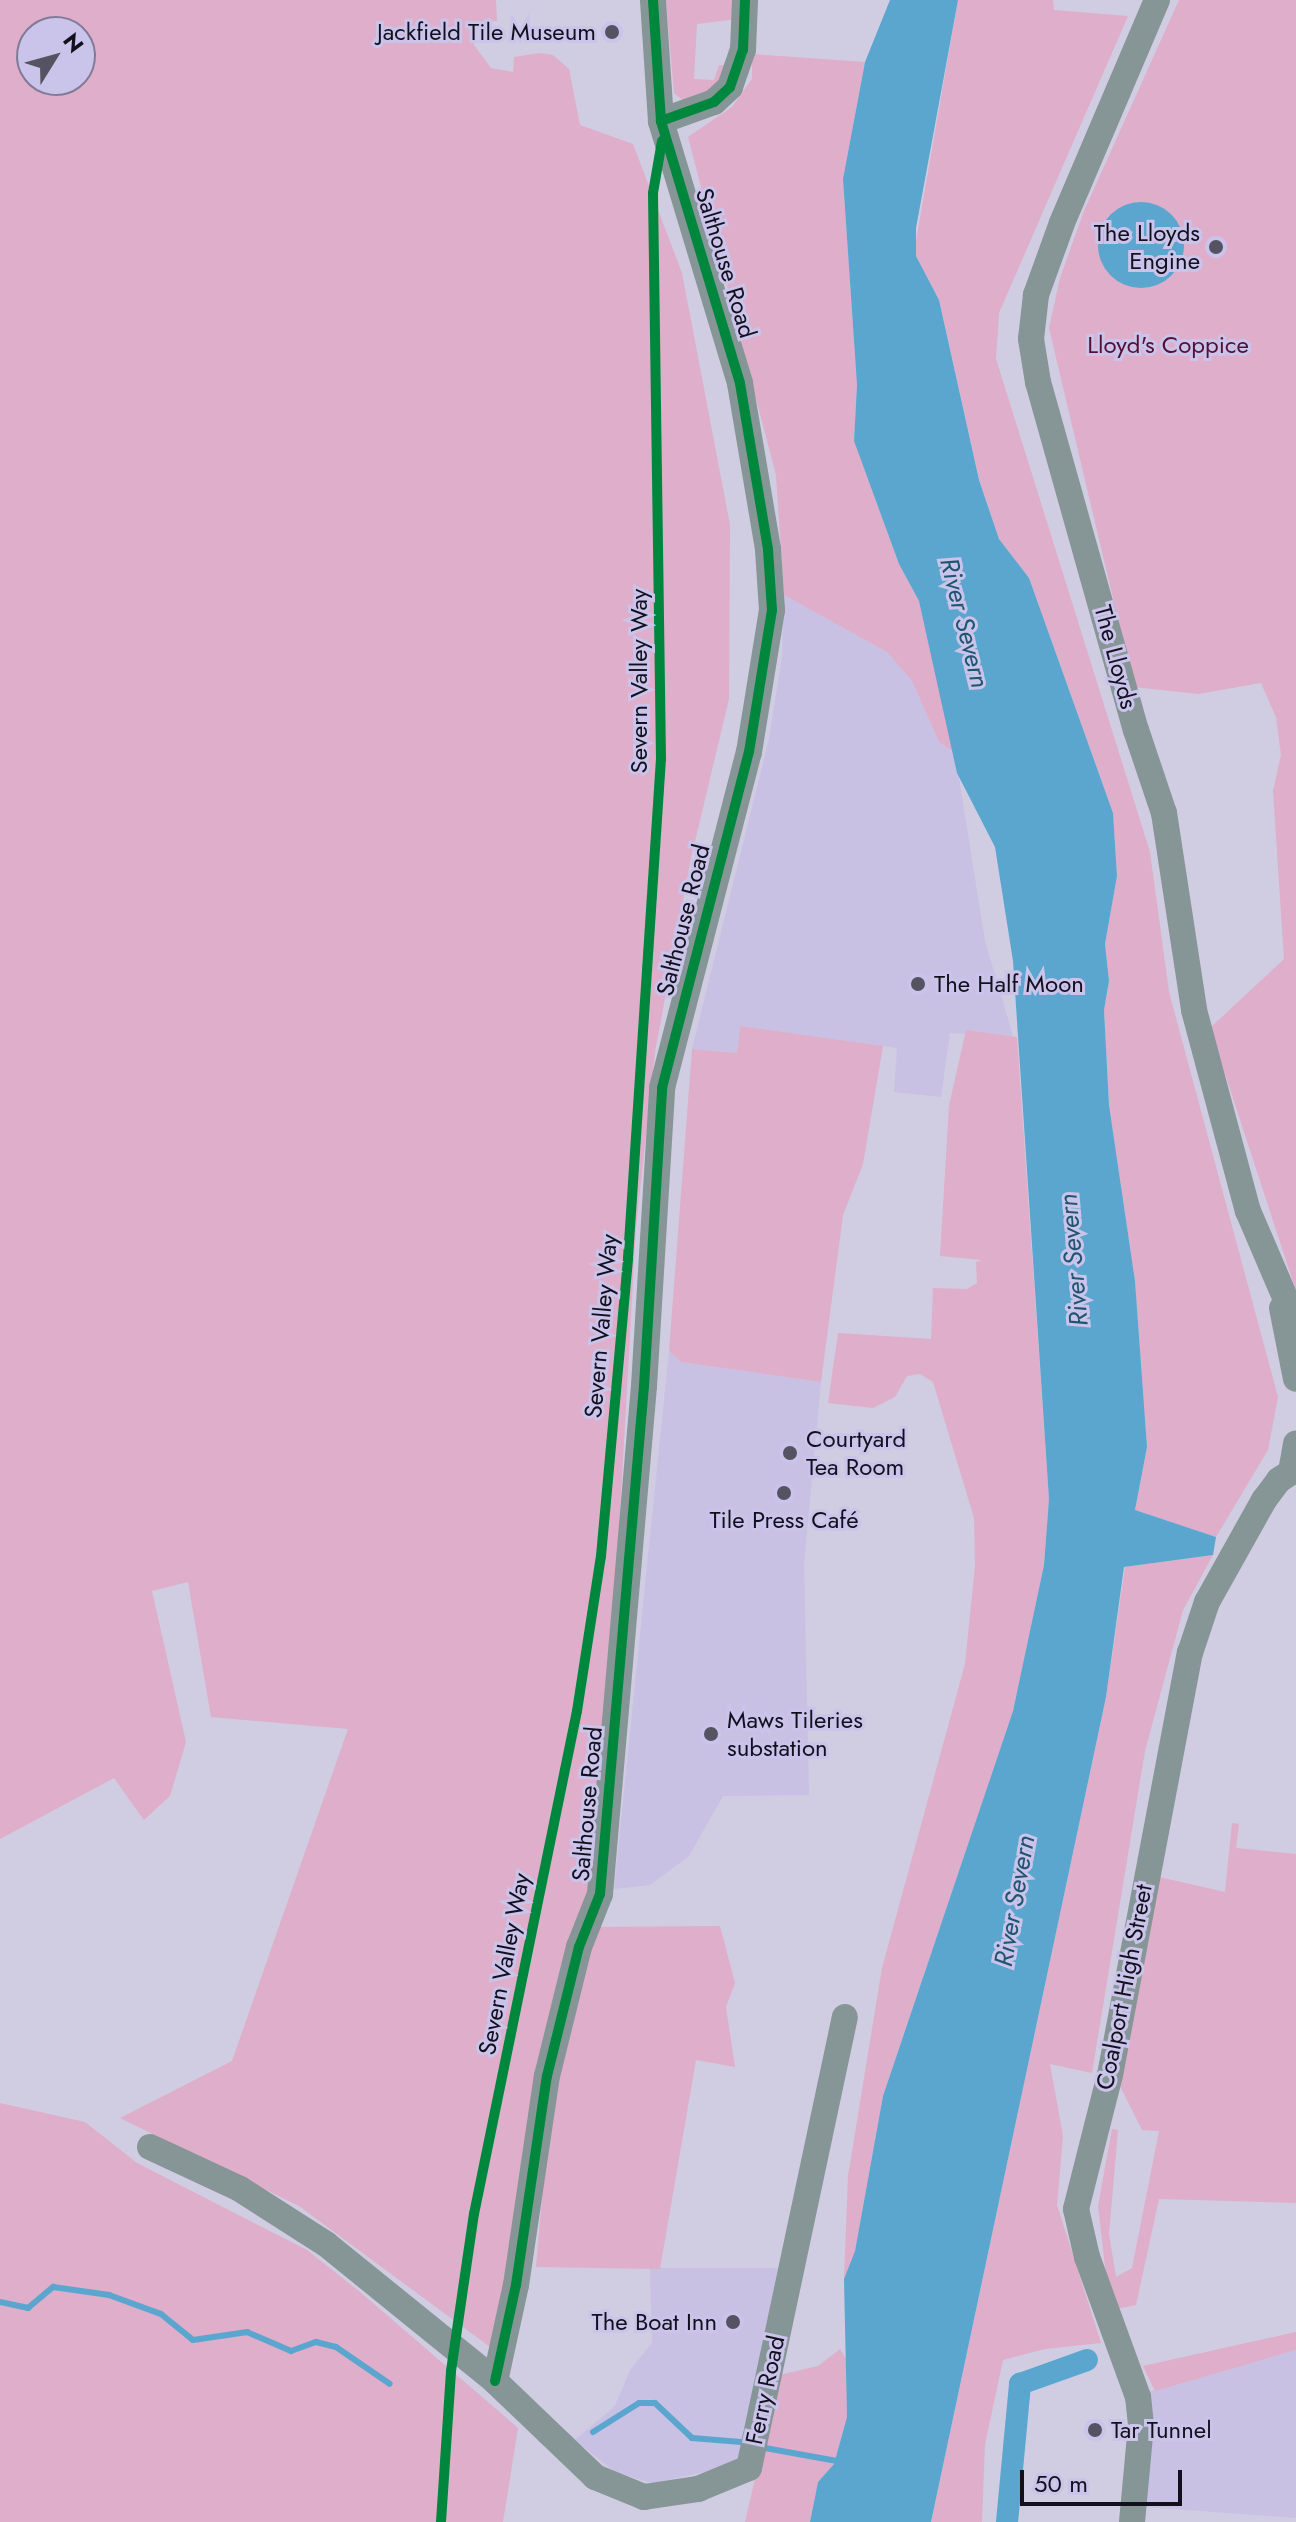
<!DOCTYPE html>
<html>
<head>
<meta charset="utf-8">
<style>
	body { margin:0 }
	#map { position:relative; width:1296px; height:2522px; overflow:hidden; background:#d0cce1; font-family:Jost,sans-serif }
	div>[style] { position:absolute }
	.built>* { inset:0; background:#c8c1e4 }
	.green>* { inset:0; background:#deaeca }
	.water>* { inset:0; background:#5aa6cf }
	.round { border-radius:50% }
	.stream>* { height:6px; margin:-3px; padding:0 3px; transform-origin:3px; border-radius:3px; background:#5aa6cf }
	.canal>* { height:22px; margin:-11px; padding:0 11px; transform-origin:11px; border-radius:11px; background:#5aa6cf }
	.minor>* { height:26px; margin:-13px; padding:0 13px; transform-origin:13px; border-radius:13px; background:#869596 }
	.cycleway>* { height:10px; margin:-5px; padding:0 5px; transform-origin:5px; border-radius:5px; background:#00873e }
	.dots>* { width:22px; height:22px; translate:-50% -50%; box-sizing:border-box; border:4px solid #cac3ea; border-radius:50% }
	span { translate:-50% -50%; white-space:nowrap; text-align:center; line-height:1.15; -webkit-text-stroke:6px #cac3ea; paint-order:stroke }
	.poi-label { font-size:24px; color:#13101d }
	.right { translate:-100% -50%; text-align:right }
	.left { translate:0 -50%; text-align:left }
	.street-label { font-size:24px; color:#13101d }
	.park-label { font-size:24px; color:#560f34 }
	.water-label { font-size:26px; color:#1e5570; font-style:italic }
	.north { position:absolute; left:16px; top:16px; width:80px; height:80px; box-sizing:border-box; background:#cac3ea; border:2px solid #817b98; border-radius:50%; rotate:53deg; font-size:22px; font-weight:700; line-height:32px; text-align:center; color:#13101d }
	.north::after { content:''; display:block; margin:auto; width:28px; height:36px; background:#555262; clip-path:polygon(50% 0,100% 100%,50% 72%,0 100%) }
	.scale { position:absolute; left:1020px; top:2470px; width:162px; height:36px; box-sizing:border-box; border:4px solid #13101d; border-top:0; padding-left:10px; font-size:24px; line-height:28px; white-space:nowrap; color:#13101d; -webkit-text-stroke:6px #cac3ea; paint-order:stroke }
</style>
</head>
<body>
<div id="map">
	<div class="built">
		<i style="clip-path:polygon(784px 595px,887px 652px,912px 681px,939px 742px,955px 753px,985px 941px,1013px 1036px,950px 1033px,941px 1097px,894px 1092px,897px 1048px,740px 1026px,737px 1053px,692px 1049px,769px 739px,782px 656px)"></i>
		<i style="clip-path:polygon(669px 1351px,681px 1362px,821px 1382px,804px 1564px,809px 1795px,723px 1796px,689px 1856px,650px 1885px,614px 1889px)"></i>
		<i style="clip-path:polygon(650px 2268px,778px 2268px,739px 2458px,729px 2467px,652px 2483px,615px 2472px,575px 2440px,615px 2406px,630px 2370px,652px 2343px)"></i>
		<i style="clip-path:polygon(1296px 2350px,1296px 2518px,1145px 2507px,1148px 2392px)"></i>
	</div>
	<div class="green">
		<i style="clip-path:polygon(evenodd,0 0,496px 0,497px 21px,472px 23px,474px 45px,491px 68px,513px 72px,514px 57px,540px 53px,553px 55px,569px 69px,580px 125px,633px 144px,682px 273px,730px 525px,729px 699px,691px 858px,655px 1052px,636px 1227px,612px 1655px,588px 1893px,490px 2347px,299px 2206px,120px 2118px,232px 2061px,348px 1729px,211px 1717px,188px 1582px,152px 1591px,186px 1742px,170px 1796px,144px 1820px,114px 1778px,0 1839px,0 0,32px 32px,80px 32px,80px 80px,32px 80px,32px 32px)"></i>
		<i style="clip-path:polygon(666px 0,737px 0,737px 19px,697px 24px,694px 79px,714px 80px,719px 65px,731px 66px,719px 86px,685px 102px,674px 93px)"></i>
		<i style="clip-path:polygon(958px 0,1053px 0,1054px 10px,1128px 16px,999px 313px,996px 359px,1150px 852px,1169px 992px,1278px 1397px,1268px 1450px,1216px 1537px,1135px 1510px,1147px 1447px,1135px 1281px,1109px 1105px,1104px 1010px,1109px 981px,1105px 944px,1117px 876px,1113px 813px,1029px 578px,999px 539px,979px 480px,939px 300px,914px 252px)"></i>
		<i style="clip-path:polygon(1179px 0,1296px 0,1296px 1291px,1210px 1028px,1284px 959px,1273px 791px,1281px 755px,1276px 717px,1261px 683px,1198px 694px,1134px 687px,1049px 328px,1060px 278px,1084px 211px)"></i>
		<i style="clip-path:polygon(752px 54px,865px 62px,843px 179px,857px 385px,854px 441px,899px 564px,919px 601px,955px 753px,939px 742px,912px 681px,887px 652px,784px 595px,776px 475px,688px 137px,732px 107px,752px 79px)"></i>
		<i style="clip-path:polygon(740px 1026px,883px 1046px,863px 1164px,843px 1215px,821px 1382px,681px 1362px,669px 1351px,692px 1049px,737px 1053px)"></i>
		<i style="clip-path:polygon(966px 1030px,1017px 1037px,1049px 1499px,1044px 1565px,1013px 1711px,883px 2096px,855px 2251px,844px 2279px,848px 2176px,882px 1968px,965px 1664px,975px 1566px,974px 1518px,933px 1382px,920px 1374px,907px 1376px,895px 1397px,873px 1408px,828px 1403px,838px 1333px,931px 1339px,933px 1288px,967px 1289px,977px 1283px,976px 1262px,982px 1260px,940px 1256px,949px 1106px)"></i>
		<i style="clip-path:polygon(1213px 1555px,1183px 1610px,1145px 1751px,1092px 2073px,1050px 2064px,1063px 2136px,1057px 2205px,1101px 2343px,1045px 2349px,1003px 2360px,985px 2444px,982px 2522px,931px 2522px,1106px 1697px,1125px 1567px)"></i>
		<i style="clip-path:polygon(1232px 1823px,1239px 1824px,1236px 1848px,1296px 1854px,1296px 2203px,1159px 2199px,1136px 2305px,1116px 2309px,1106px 2275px,1098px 2206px,1112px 2129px,1118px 2130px,1109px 2234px,1116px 2277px,1132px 2268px,1159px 2131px,1142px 2130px,1119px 2084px,1155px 1876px,1225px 1892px)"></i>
		<i style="clip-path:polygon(720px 1926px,735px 1983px,726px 2007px,735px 2067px,696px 2060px,660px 2269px,536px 2267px,550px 2104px,594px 1927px)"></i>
		<i style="clip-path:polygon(0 2103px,85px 2122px,137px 2163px,307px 2250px,360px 2292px,518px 2428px,503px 2522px,0 2522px)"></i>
		<i style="clip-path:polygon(1296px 2332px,1296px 2350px,1155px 2391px,1143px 2366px)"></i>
		<i style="clip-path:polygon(840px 2349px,846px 2359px,847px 2417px,834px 2464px,818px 2482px,810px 2522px,745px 2522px,779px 2375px,818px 2366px)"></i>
	</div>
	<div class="water">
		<i style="clip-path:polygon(890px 0,958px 0,916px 228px,916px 256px,939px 300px,979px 480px,999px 539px,1029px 578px,1113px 813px,1117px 876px,1105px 944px,1109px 981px,1104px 1010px,1109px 1105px,1135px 1281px,1147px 1447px,1135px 1510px,1216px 1537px,1213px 1555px,1124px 1567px,1106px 1697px,931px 2522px,810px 2522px,818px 2482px,834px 2464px,847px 2417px,844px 2279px,855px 2251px,883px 2096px,1013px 1711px,1044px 1565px,1049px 1499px,1013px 961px,995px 847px,957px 773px,919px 601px,899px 564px,854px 441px,857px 385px,843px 179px,865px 62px)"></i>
		<i class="round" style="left:1098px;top:202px;width:86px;height:86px"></i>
	</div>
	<div class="stream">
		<i style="left:0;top:2302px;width:29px;rotate:12deg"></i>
		<i style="left:28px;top:2308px;width:33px;rotate:-40deg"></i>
		<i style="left:53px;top:2287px;width:57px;rotate:8.1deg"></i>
		<i style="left:109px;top:2295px;width:55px;rotate:20.1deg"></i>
		<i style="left:161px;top:2314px;width:41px;rotate:39.1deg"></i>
		<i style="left:193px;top:2340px;width:55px;rotate:-8.4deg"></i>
		<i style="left:247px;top:2332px;width:48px;rotate:23.4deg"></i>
		<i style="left:291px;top:2351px;width:27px;rotate:-20deg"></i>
		<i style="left:316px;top:2342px;width:21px;rotate:14deg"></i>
		<i style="left:336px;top:2347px;width:65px;rotate:34.4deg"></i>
		<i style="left:593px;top:2432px;width:54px;rotate:-32.2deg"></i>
		<i style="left:639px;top:2403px;width:16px"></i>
		<i style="left:655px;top:2403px;width:51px;rotate:43.4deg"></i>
		<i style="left:692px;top:2438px;width:49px;rotate:4.7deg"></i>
		<i style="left:765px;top:2448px;width:73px;rotate:10.2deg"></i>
	</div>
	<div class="canal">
		<i style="left:1007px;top:2522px;width:139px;rotate:-84.6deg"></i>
		<i style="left:1020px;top:2384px;width:71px;rotate:-19.7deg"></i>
	</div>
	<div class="minor">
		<i style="left:1157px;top:0;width:242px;rotate:113.1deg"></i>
		<i style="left:1062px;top:223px;width:77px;rotate:109.9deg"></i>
		<i style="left:1036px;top:295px;width:44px;rotate:96.5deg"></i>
		<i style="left:1031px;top:339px;width:44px;rotate:80.8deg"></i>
		<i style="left:1038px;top:382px;width:362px;rotate:74.3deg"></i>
		<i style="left:1136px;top:730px;width:88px;rotate:71.4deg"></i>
		<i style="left:1164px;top:813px;width:199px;rotate:81.3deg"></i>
		<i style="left:1194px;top:1010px;width:208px;rotate:75deg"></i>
		<i style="left:1248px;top:1211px;width:122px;rotate:66.8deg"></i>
		<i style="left:661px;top:121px;width:56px;rotate:-19.7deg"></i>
		<i style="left:714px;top:102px;width:22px;rotate:-43deg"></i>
		<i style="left:730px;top:87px;width:39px;rotate:-71deg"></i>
		<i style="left:743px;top:50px;width:50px;rotate:-87.7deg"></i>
		<i style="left:1282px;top:1308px;width:72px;rotate:78.8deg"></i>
		<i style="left:1291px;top:1472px;width:29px;rotate:-80deg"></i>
		<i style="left:150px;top:2147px;width:99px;rotate:25deg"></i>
		<i style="left:240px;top:2189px;width:102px;rotate:32.6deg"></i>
		<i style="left:326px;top:2244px;width:218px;rotate:39deg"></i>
		<i style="left:495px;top:2381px;width:139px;rotate:43.8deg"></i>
		<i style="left:595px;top:2477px;width:53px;rotate:22.2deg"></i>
		<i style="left:644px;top:2497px;width:55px;rotate:-8.4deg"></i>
		<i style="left:698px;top:2489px;width:55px;rotate:-22.4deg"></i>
		<i style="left:749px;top:2468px;width:461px;rotate:-78deg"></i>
		<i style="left:495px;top:2381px;width:98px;rotate:-77.7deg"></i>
		<i style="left:516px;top:2285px;width:211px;rotate:-81.6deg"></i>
		<i style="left:547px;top:2076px;width:133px;rotate:-76.1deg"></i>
		<i style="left:579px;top:1947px;width:57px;rotate:-68.4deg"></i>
		<i style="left:600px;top:1894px;width:510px;rotate:-85.05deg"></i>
		<i style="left:644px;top:1386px;width:299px;rotate:-86.5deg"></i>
		<i style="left:662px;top:1088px;width:347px;rotate:-75.5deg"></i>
		<i style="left:749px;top:752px;width:144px;rotate:-80.8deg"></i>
		<i style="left:772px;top:610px;width:61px;rotate:-93.8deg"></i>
		<i style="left:768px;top:549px;width:168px;rotate:-99.6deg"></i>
		<i style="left:740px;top:383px;width:274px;rotate:-106.8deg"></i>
		<i style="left:661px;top:121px;width:121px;rotate:-93.8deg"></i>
		<i style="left:1132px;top:2522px;width:97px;rotate:-84.7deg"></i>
		<i style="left:1141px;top:2425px;width:28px;rotate:-96deg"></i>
		<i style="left:1138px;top:2397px;width:149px;rotate:-110deg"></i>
		<i style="left:1087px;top:2257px;width:49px;rotate:-102.9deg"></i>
		<i style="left:1076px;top:2209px;width:138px;rotate:-75.8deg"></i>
		<i style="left:1110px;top:2075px;width:430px;rotate:-79.3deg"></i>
		<i style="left:1190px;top:1653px;width:54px;rotate:-71.6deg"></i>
		<i style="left:1207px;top:1602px;width:117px;rotate:-60.8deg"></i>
		<i style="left:1264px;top:1500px;width:25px;rotate:-53deg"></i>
		<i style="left:1279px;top:1480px;width:20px;rotate:-33deg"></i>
	</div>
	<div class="cycleway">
		<i style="left:661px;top:121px;width:56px;rotate:-19.7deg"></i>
		<i style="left:714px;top:102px;width:22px;rotate:-43deg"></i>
		<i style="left:730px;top:87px;width:39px;rotate:-71deg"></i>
		<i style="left:743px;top:50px;width:50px;rotate:-87.7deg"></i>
		<i style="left:495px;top:2381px;width:98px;rotate:-77.7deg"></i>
		<i style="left:516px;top:2285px;width:211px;rotate:-81.6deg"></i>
		<i style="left:547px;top:2076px;width:133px;rotate:-76.1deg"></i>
		<i style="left:579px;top:1947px;width:57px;rotate:-68.4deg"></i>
		<i style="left:600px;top:1894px;width:510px;rotate:-85.05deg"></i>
		<i style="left:644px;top:1386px;width:299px;rotate:-86.5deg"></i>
		<i style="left:662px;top:1088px;width:347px;rotate:-75.5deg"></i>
		<i style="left:749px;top:752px;width:144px;rotate:-80.8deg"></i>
		<i style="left:772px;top:610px;width:61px;rotate:-93.8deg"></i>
		<i style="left:768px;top:549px;width:168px;rotate:-99.6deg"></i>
		<i style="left:740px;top:383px;width:274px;rotate:-106.8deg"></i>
		<i style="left:661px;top:121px;width:121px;rotate:-93.8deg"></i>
		<i style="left:441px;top:2522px;width:151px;rotate:-86.2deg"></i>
		<i style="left:451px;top:2371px;width:159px;rotate:-81.7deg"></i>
		<i style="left:474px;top:2214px;width:513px;rotate:-78.43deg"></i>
		<i style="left:577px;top:1711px;width:157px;rotate:-81.2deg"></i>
		<i style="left:601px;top:1556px;width:299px;rotate:-84.8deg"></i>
		<i style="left:628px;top:1258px;width:500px;rotate:-86.22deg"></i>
		<i style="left:661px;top:759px;width:566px;rotate:-90.81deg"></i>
		<i style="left:653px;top:193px;width:53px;rotate:-80.2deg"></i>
	</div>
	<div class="dots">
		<i style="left:612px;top:32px;background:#555262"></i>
		<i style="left:1216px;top:247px;background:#555262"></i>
		<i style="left:918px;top:984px;background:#555262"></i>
		<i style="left:790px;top:1453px;background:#555262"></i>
		<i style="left:784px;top:1493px;background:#555262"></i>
		<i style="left:711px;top:1734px;background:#555262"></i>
		<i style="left:733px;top:2322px;background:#555262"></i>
		<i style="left:1095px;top:2430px;background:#555262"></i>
	</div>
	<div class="poi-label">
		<span class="right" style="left:596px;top:32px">Jackfield Tile Museum</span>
		<span class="right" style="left:1200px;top:247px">The Lloyds<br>Engine</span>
		<span class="left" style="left:934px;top:984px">The Half Moon</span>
		<span class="left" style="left:806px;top:1453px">Courtyard<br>Tea Room</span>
		<span style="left:784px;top:1520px">Tile Press Café</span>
		<span class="left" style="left:727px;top:1734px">Maws Tileries<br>substation</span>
		<span class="right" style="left:717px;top:2322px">The Boat Inn</span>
		<span class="left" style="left:1111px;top:2430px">Tar Tunnel</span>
	</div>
	<div class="street-label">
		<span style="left:726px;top:263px;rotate:73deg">Salthouse Road</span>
		<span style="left:1116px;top:657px;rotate:75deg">The Lloyds</span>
		<span style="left:639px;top:681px;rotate:-90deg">Severn Valley Way</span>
		<span style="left:683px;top:920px;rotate:-76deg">Salthouse Road</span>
		<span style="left:601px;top:1326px;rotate:-85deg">Severn Valley Way</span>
		<span style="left:587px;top:1804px;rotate:-85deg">Salthouse Road</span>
		<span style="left:504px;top:1964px;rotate:-79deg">Severn Valley Way</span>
		<span style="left:1124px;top:1987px;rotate:-79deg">Coalport High Street</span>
		<span style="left:765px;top:2390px;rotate:-78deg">Ferry Road</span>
	</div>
	<div class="park-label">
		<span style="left:1168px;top:345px">Lloyd's Coppice</span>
	</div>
	<div class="water-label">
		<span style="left:964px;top:623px;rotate:76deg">River Severn</span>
		<span style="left:1074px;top:1260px;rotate:-95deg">River Severn</span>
		<span style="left:1015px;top:1901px;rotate:-80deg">River Severn</span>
	</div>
	<div class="north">N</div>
	<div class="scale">50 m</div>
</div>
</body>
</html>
